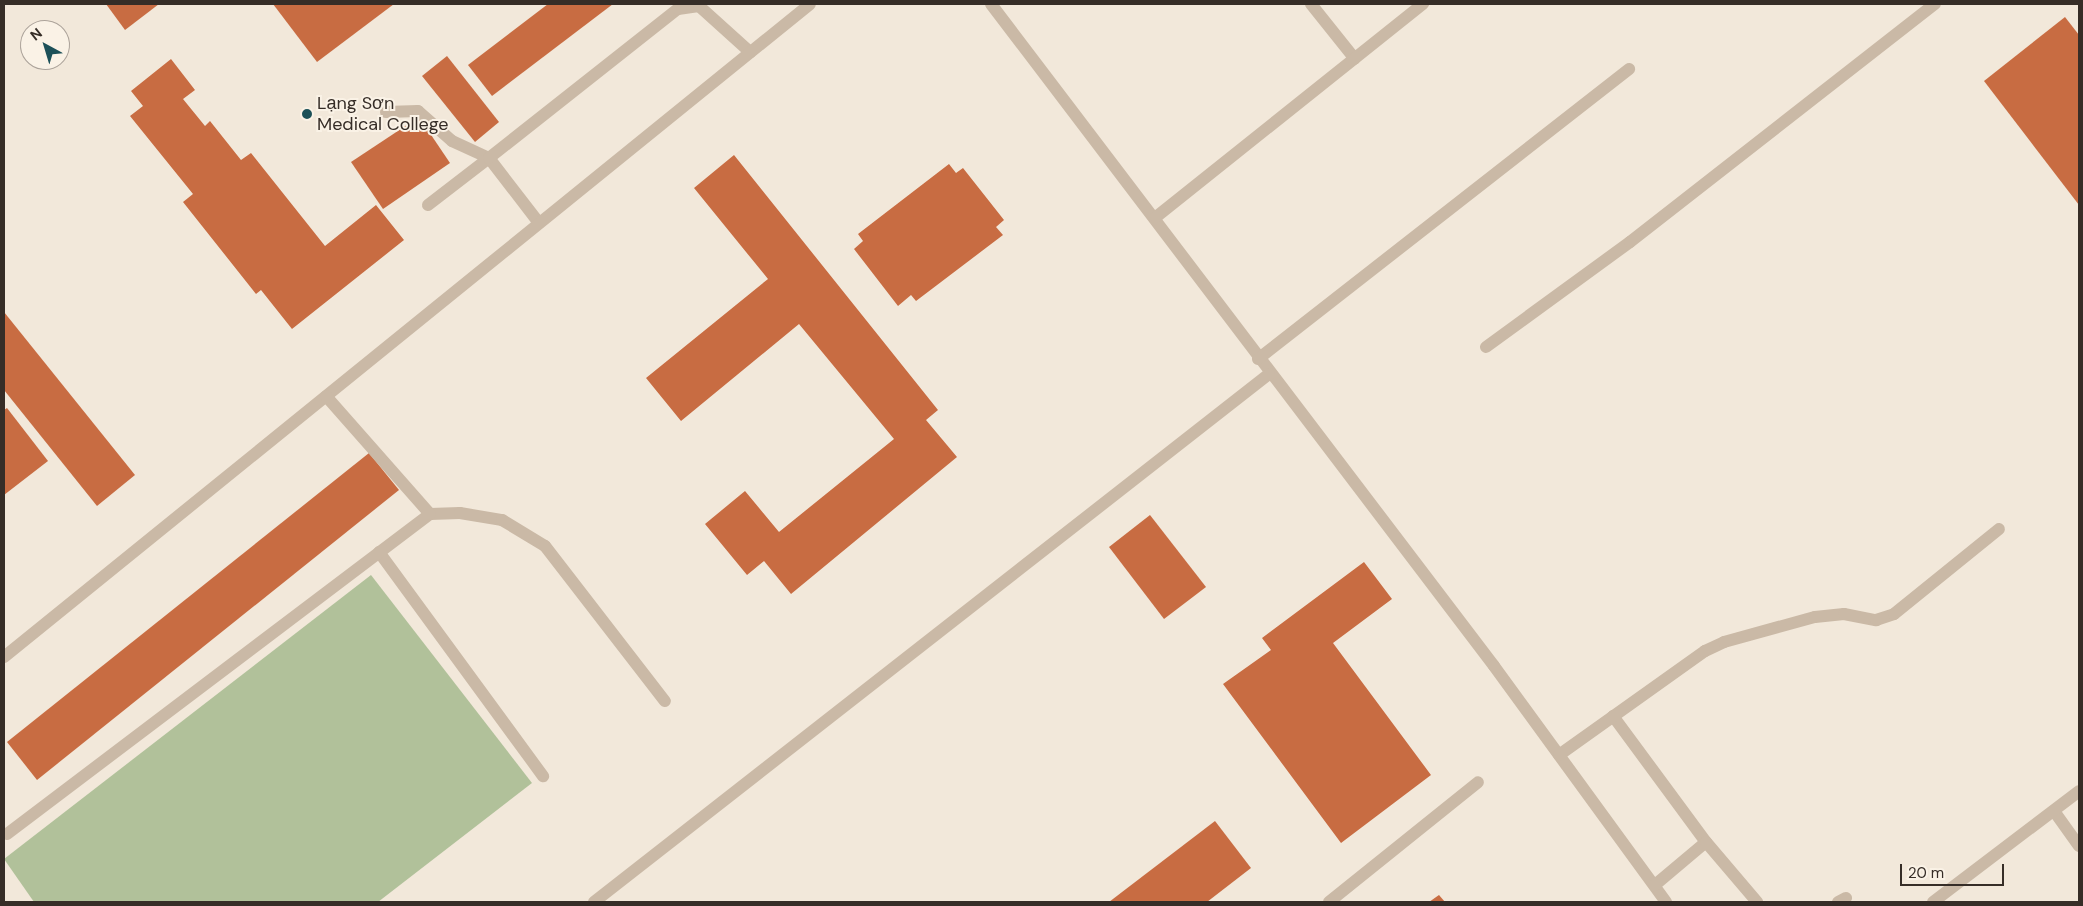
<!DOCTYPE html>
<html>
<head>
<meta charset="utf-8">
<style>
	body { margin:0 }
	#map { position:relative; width:2083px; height:906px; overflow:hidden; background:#f2e8da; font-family:"DM Sans",sans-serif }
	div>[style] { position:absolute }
	.green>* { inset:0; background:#b1c19a }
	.building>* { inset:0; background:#c86c42 }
	.minor>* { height:12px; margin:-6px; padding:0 6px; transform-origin:6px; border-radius:6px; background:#cab9a6 }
	.dots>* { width:14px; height:14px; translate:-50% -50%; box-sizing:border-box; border:2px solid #faf2e6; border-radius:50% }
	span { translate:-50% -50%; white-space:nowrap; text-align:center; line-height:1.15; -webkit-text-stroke:4px #faf2e6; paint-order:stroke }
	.poi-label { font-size:18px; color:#362d27 }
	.left { translate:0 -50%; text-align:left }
	.frame { position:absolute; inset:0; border:5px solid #362d27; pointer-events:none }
	.north { position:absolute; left:20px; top:20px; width:50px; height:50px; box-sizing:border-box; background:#faf2e6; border:1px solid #aca39a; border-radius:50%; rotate:321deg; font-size:14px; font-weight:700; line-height:20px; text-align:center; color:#362d27 }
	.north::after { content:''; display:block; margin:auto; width:18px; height:22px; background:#1c5058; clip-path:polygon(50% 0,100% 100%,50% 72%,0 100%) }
	.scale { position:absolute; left:1900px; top:864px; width:104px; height:22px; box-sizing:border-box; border:2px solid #362d27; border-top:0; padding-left:6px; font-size:15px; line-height:18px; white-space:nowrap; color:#362d27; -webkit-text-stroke:4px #faf2e6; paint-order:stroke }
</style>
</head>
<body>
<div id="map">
	<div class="green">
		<i style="clip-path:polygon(371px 575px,532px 783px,378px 902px,34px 902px,4px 859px)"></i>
	</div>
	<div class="building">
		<i style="clip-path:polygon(106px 4px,159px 4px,125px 30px)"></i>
		<i style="clip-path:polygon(273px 4px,394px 4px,317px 62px)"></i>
		<i style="clip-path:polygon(548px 4px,613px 4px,492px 96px,468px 65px)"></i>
		<i style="clip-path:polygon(2065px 17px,2079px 35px,2079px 205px,1984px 81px)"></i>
		<i style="clip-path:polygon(447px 56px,499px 122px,475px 142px,422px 76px)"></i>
		<i style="clip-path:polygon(171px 59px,195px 90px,183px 99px,205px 126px,210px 121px,241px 160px,251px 153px,325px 246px,376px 205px,404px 240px,292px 329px,261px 290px,256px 294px,183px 202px,193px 194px,130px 116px,143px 106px,131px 91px)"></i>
		<i style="clip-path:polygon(419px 117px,450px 163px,383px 209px,351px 162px)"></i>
		<i style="clip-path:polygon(734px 155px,938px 410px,926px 420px,957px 457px,791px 594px,764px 561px,747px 575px,705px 524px,745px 491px,779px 532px,894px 439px,799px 324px,681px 421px,646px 378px,768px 279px,694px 188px)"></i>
		<i style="clip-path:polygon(949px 164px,956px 173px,963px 168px,1004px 220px,996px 227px,1003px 235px,916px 301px,911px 295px,898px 306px,854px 249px,863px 241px,858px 234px)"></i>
		<i style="clip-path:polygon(4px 312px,135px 475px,97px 506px,4px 390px)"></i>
		<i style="clip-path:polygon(7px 408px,48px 461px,4px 495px,4px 410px)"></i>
		<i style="clip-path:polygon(369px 453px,399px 490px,37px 780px,7px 742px)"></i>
		<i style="clip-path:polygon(1150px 515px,1206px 587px,1164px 619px,1109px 547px)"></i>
		<i style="clip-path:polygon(1364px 562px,1392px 599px,1333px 643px,1431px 775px,1341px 843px,1223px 684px,1271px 650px,1262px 638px)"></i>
		<i style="clip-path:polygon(1215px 821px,1251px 868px,1207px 902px,1109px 902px)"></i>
		<i style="clip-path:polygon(1439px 895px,1445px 902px,1429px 902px)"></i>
	</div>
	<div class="minor">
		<i style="left:991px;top:4px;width:831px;rotate:52.77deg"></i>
		<i style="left:1494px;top:666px;width:292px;rotate:53.9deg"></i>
		<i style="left:1311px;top:4px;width:70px;rotate:51.3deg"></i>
		<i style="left:386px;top:112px;width:32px;rotate:-2deg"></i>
		<i style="left:418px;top:111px;width:45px;rotate:41.4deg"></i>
		<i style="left:452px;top:141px;width:41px;rotate:24.7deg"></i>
		<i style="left:428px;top:205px;width:77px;rotate:-37.6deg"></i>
		<i style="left:1156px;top:217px;width:342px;rotate:-38.6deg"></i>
		<i style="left:539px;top:223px;width:82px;rotate:-127.6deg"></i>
		<i style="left:489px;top:158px;width:241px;rotate:-38.3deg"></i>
		<i style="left:678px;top:9px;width:21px;rotate:-8deg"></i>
		<i style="left:699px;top:6px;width:69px;rotate:42deg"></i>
		<i style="left:1486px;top:347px;width:178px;rotate:-36.1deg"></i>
		<i style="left:1630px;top:242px;width:387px;rotate:-38deg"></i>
		<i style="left:1258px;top:359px;width:471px;rotate:-38deg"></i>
		<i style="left:430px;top:514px;width:30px;rotate:-2deg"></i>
		<i style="left:460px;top:513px;width:43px;rotate:9.5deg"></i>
		<i style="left:502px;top:520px;width:50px;rotate:31.2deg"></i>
		<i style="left:545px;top:546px;width:196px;rotate:52.3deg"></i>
		<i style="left:379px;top:552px;width:278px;rotate:53.8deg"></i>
		<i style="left:4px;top:657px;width:1037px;rotate:-39.01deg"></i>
		<i style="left:1613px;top:716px;width:157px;rotate:53.6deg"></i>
		<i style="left:1706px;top:842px;width:67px;rotate:139.9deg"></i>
		<i style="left:1559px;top:755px;width:179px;rotate:-35.5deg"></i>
		<i style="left:1705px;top:651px;width:21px;rotate:-25deg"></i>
		<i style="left:1724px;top:642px;width:94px;rotate:-15.4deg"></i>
		<i style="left:1815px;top:617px;width:29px;rotate:-6deg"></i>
		<i style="left:1844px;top:614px;width:33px;rotate:11deg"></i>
		<i style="left:1876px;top:620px;width:19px;rotate:-18deg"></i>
		<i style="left:1894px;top:614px;width:135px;rotate:-39deg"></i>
		<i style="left:2054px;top:811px;width:43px;rotate:54.5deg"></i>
		<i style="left:7px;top:834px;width:530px;rotate:-37.11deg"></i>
		<i style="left:430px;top:514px;width:157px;rotate:-131.4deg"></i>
		<i style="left:1706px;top:842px;width:79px;rotate:49.6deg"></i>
		<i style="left:594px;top:902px;width:857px;rotate:-38.03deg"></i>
		<i style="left:1329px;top:902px;width:191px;rotate:-38.8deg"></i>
		<i style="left:1838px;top:902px;width:9px;rotate:-27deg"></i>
		<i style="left:1933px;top:902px;width:183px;rotate:-37.2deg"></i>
	</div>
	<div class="dots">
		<i style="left:307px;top:114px;background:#1c5058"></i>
	</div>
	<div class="poi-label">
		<span class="left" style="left:317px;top:114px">Lạng Sơn<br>Medical College</span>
	</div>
	<div class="frame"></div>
	<div class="north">N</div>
	<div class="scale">20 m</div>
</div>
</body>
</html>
